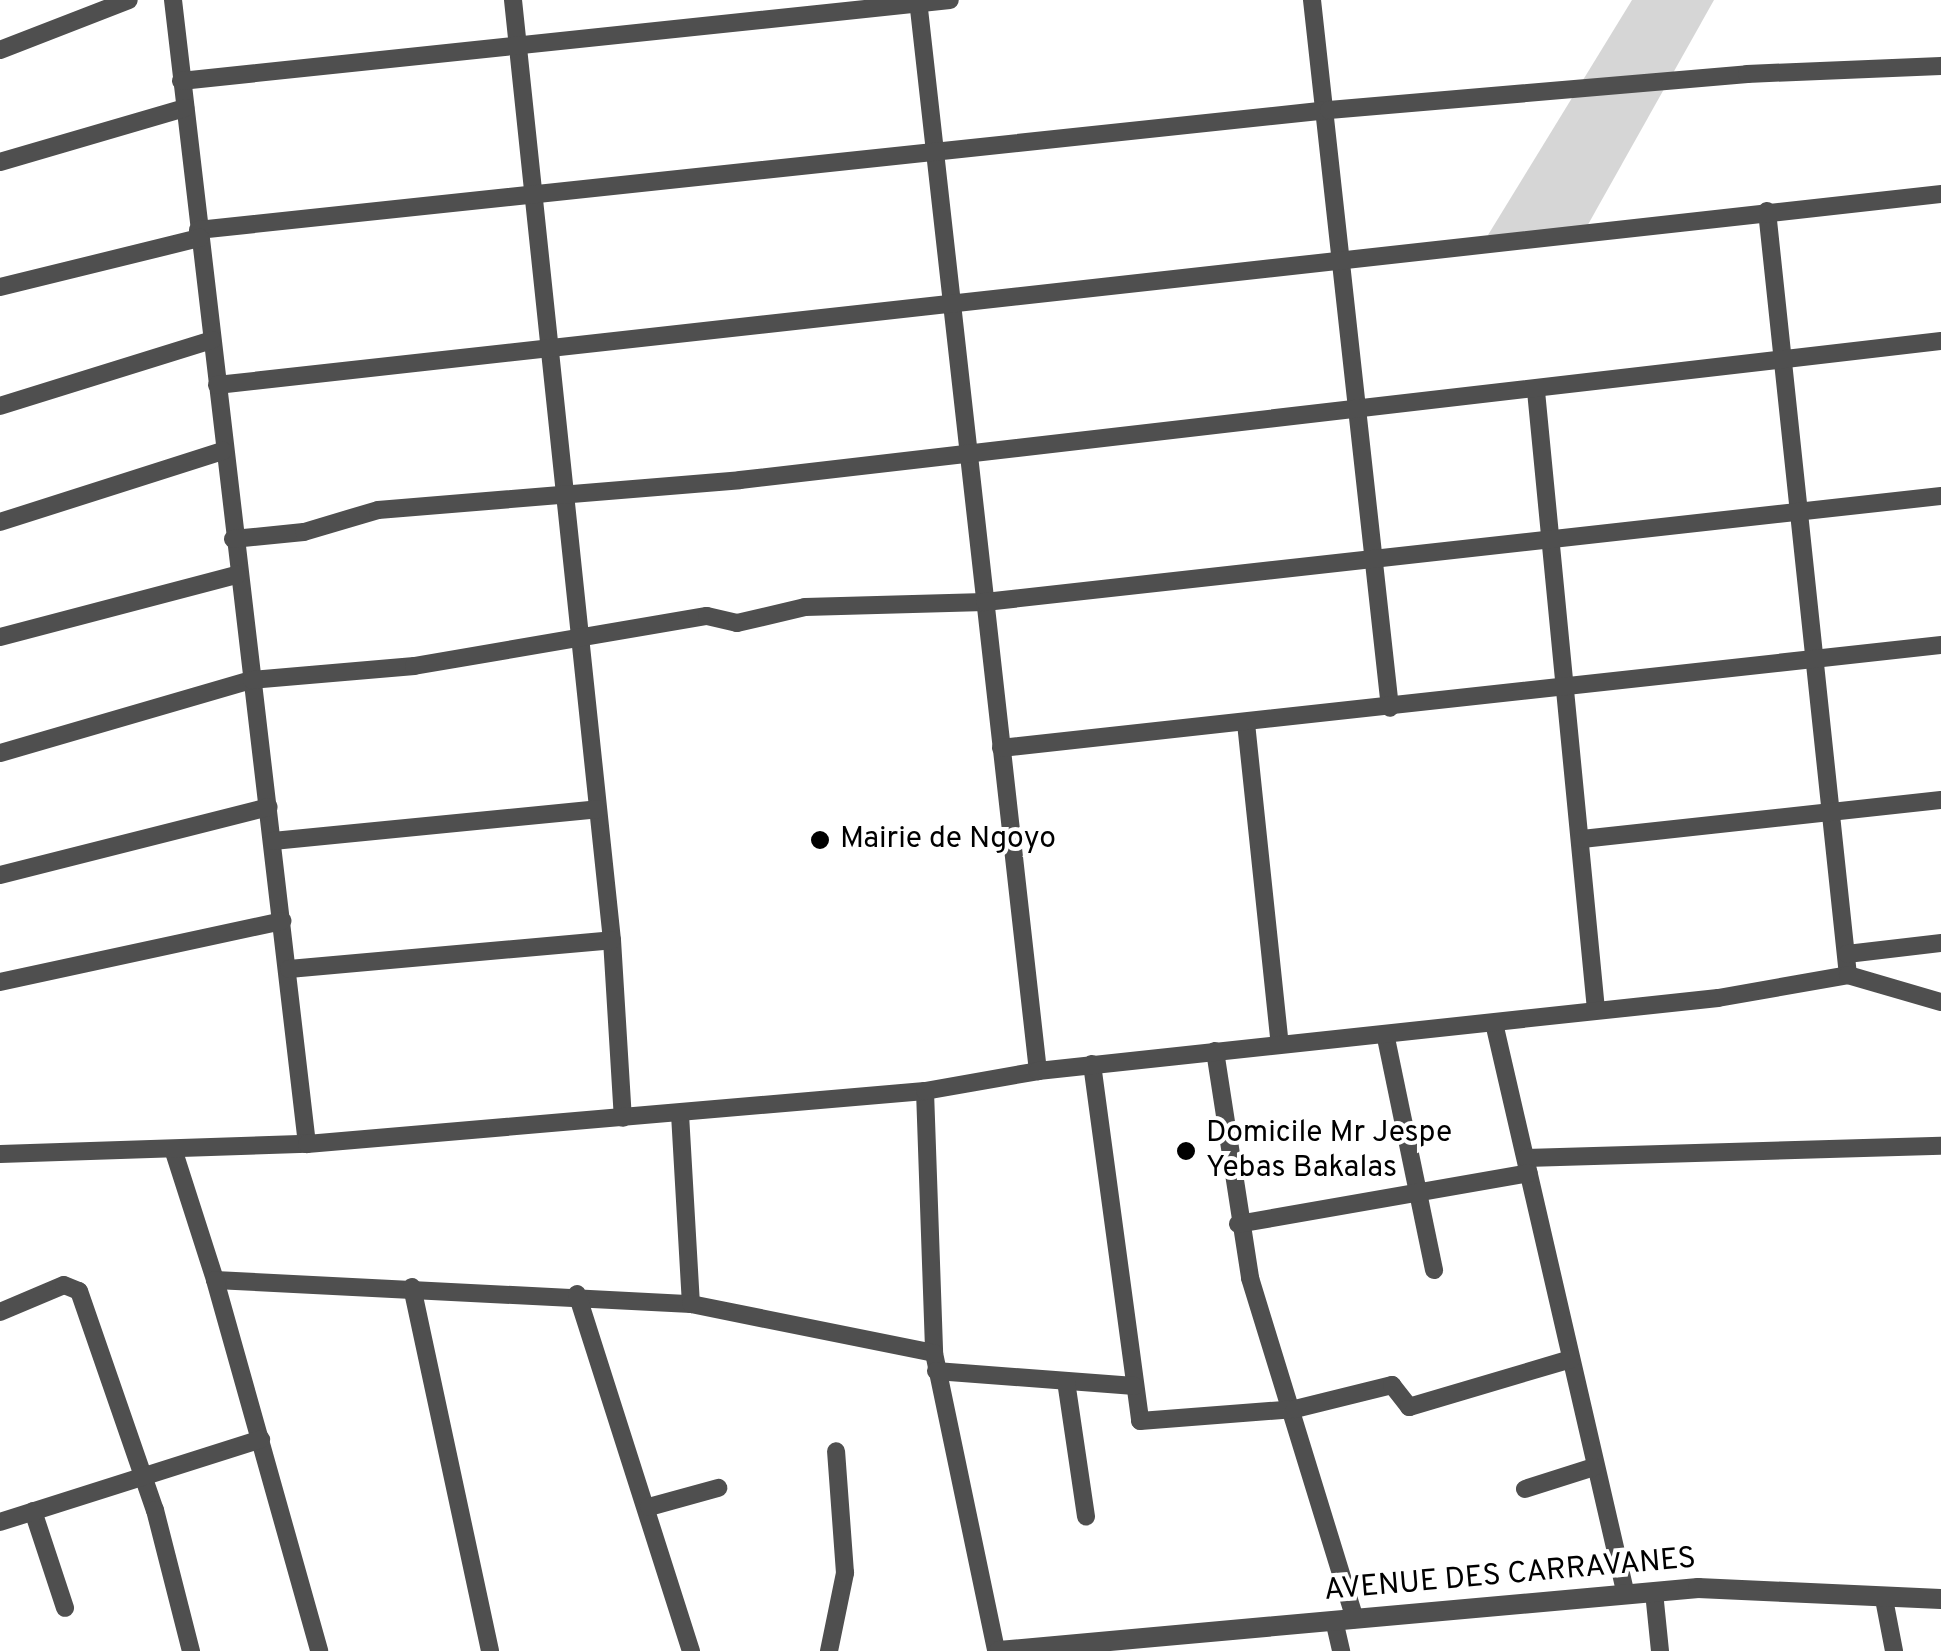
<!DOCTYPE html>
<html>
<head>
<meta charset="utf-8">
<style>
	body { margin:0 }
	#map { position:relative; width:1941px; height:1651px; overflow:hidden; background:#fff; font-family:Overpass,sans-serif }
	div>[style] { position:absolute }
	.green>* { inset:0; background:#d6d6d6 }
	.minor>* { height:18px; margin:-9px; padding:0 9px; transform-origin:9px; border-radius:9px; background:#4f4f4f }
	.tertiary>* { height:20px; margin:-10px; padding:0 10px; transform-origin:10px; border-radius:10px; background:#4f4f4f }
	.dots>* { width:28px; height:28px; translate:-50% -50%; box-sizing:border-box; border:5px solid #fff; border-radius:50% }
	span { translate:-50% -50%; white-space:nowrap; text-align:center; line-height:1.15; -webkit-text-stroke:8px #fff; paint-order:stroke }
	.poi-label { font-size:30px; color:#000 }
	.left { translate:0 -50%; text-align:left }
	.street-label { font-size:30px; color:#000 }
</style>
</head>
<body>
<div id="map">
	<div class="green">
		<i style="clip-path:polygon(1632px 0,1714px 0,1581px 237px,1488px 235px)"></i>
	</div>
	<div class="minor">
		<i style="left:173px;top:0;width:1152px;rotate:83.32deg"></i>
		<i style="left:513px;top:0;width:945px;rotate:83.99deg"></i>
		<i style="left:612px;top:940px;width:178px;rotate:86.5deg"></i>
		<i style="left:918px;top:0;width:1078px;rotate:83.61deg"></i>
		<i style="left:1312px;top:0;width:712px;rotate:83.71deg"></i>
		<i style="left:0;top:50px;width:138px;rotate:-21.2deg"></i>
		<i style="left:181px;top:81px;width:773px;rotate:-6.01deg"></i>
		<i style="left:0;top:162px;width:193px;rotate:-16.3deg"></i>
		<i style="left:1767px;top:211px;width:768px;rotate:83.95deg"></i>
		<i style="left:198px;top:230px;width:1137px;rotate:-6.06deg"></i>
		<i style="left:1329px;top:110px;width:420px;rotate:-4.9deg"></i>
		<i style="left:1747px;top:74px;width:194px;rotate:-2.4deg"></i>
		<i style="left:0;top:287px;width:206px;rotate:-13.8deg"></i>
		<i style="left:217px;top:385px;width:1735px;rotate:-6.32deg"></i>
		<i style="left:1536px;top:391px;width:622px;rotate:84.46deg"></i>
		<i style="left:0;top:406px;width:222px;rotate:-17.3deg"></i>
		<i style="left:0;top:522px;width:234px;rotate:-17.7deg"></i>
		<i style="left:233px;top:539px;width:71px;rotate:-5.6deg"></i>
		<i style="left:304px;top:532px;width:77px;rotate:-16.6deg"></i>
		<i style="left:378px;top:510px;width:363px;rotate:-4.7deg"></i>
		<i style="left:740px;top:480px;width:1209px;rotate:-6.6deg"></i>
		<i style="left:0;top:637px;width:245px;rotate:-14.7deg"></i>
		<i style="left:1246px;top:723px;width:323px;rotate:84deg"></i>
		<i style="left:1001px;top:748px;width:946px;rotate:-6.25deg"></i>
		<i style="left:0;top:753px;width:262px;rotate:-16.2deg"></i>
		<i style="left:252px;top:680px;width:163px;rotate:-4.9deg"></i>
		<i style="left:414px;top:666px;width:297px;rotate:-9.7deg"></i>
		<i style="left:707px;top:616px;width:31px;rotate:13deg"></i>
		<i style="left:737px;top:623px;width:70px;rotate:-13.2deg"></i>
		<i style="left:805px;top:607px;width:180px;rotate:-1.6deg"></i>
		<i style="left:985px;top:602px;width:962px;rotate:-6.33deg"></i>
		<i style="left:1582px;top:839px;width:361px;rotate:-6.2deg"></i>
		<i style="left:273px;top:841px;width:326px;rotate:-5.6deg"></i>
		<i style="left:0;top:875px;width:277px;rotate:-14.2deg"></i>
		<i style="left:1847px;top:954px;width:95px;rotate:-6.7deg"></i>
		<i style="left:289px;top:969px;width:324px;rotate:-5.1deg"></i>
		<i style="left:0;top:982px;width:289px;rotate:-12.2deg"></i>
		<i style="left:1494px;top:1023px;width:587px;rotate:77.01deg"></i>
		<i style="left:1386px;top:1038px;width:237px;rotate:78.3deg"></i>
		<i style="left:1215px;top:1051px;width:230px;rotate:81.2deg"></i>
		<i style="left:1250px;top:1278px;width:357px;rotate:72.9deg"></i>
		<i style="left:1092px;top:1064px;width:360px;rotate:82.3deg"></i>
		<i style="left:1140px;top:1421px;width:155px;rotate:-4.4deg"></i>
		<i style="left:1295px;top:1409px;width:100px;rotate:-13.9deg"></i>
		<i style="left:1392px;top:1385px;width:28px;rotate:52deg"></i>
		<i style="left:1409px;top:1407px;width:169px;rotate:-16.5deg"></i>
		<i style="left:925px;top:1091px;width:262px;rotate:88deg"></i>
		<i style="left:680px;top:1114px;width:190px;rotate:86.7deg"></i>
		<i style="left:174px;top:1152px;width:134px;rotate:72.2deg"></i>
		<i style="left:215px;top:1280px;width:477px;rotate:2.9deg"></i>
		<i style="left:691px;top:1304px;width:248px;rotate:11.4deg"></i>
		<i style="left:934px;top:1353px;width:304px;rotate:78.2deg"></i>
		<i style="left:0;top:1154px;width:307px;rotate:-1.9deg"></i>
		<i style="left:307px;top:1144px;width:620px;rotate:-4.9deg"></i>
		<i style="left:925px;top:1091px;width:115px;rotate:-10deg"></i>
		<i style="left:1038px;top:1071px;width:684px;rotate:-6.13deg"></i>
		<i style="left:1718px;top:998px;width:132px;rotate:-10deg"></i>
		<i style="left:1848px;top:975px;width:97px;rotate:16.2deg"></i>
		<i style="left:1526px;top:1158px;width:415px;rotate:-1.7deg"></i>
		<i style="left:1238px;top:1224px;width:295px;rotate:-9.9deg"></i>
		<i style="left:215px;top:1280px;width:385px;rotate:74.3deg"></i>
		<i style="left:412px;top:1287px;width:372px;rotate:77.9deg"></i>
		<i style="left:577px;top:1294px;width:375px;rotate:72.3deg"></i>
		<i style="left:0;top:1312px;width:69px;rotate:-22.9deg"></i>
		<i style="left:64px;top:1285px;width:16px;rotate:22deg"></i>
		<i style="left:79px;top:1291px;width:232px;rotate:70.9deg"></i>
		<i style="left:155px;top:1510px;width:146px;rotate:75.7deg"></i>
		<i style="left:936px;top:1371px;width:199px;rotate:4.3deg"></i>
		<i style="left:1066px;top:1381px;width:137px;rotate:81.6deg"></i>
		<i style="left:1525px;top:1489px;width:72px;rotate:-17.7deg"></i>
		<i style="left:649px;top:1507px;width:72px;rotate:-15.4deg"></i>
		<i style="left:33px;top:1511px;width:102px;rotate:71.7deg"></i>
		<i style="left:0;top:1522px;width:274px;rotate:-17.6deg"></i>
		<i style="left:1654px;top:1592px;width:59px;rotate:84.2deg"></i>
		<i style="left:1884px;top:1599px;width:53px;rotate:79.1deg"></i>
		<i style="left:1334px;top:1620px;width:32px;rotate:77deg"></i>
		<i style="left:829px;top:1651px;width:80px;rotate:-78.4deg"></i>
		<i style="left:845px;top:1573px;width:122px;rotate:-94.2deg"></i>
	</div>
	<div class="tertiary">
		<i style="left:999px;top:1651px;width:702px;rotate:-5.15deg"></i>
		<i style="left:1698px;top:1588px;width:243px;rotate:2.6deg"></i>
	</div>
	<div class="dots">
		<i style="left:820px;top:840px;background:#000"></i>
		<i style="left:1186px;top:1151px;background:#000"></i>
	</div>
	<div class="poi-label">
		<span class="left" style="left:840px;top:840px">Mairie de Ngoyo</span>
		<span class="left" style="left:1206px;top:1151px">Domicile Mr Jespe<br>Yebas Bakalas</span>
	</div>
	<div class="street-label">
		<span style="left:1510px;top:1576px;rotate:-5deg">AVENUE DES CARRAVANES</span>
	</div>
</div>
</body>
</html>
